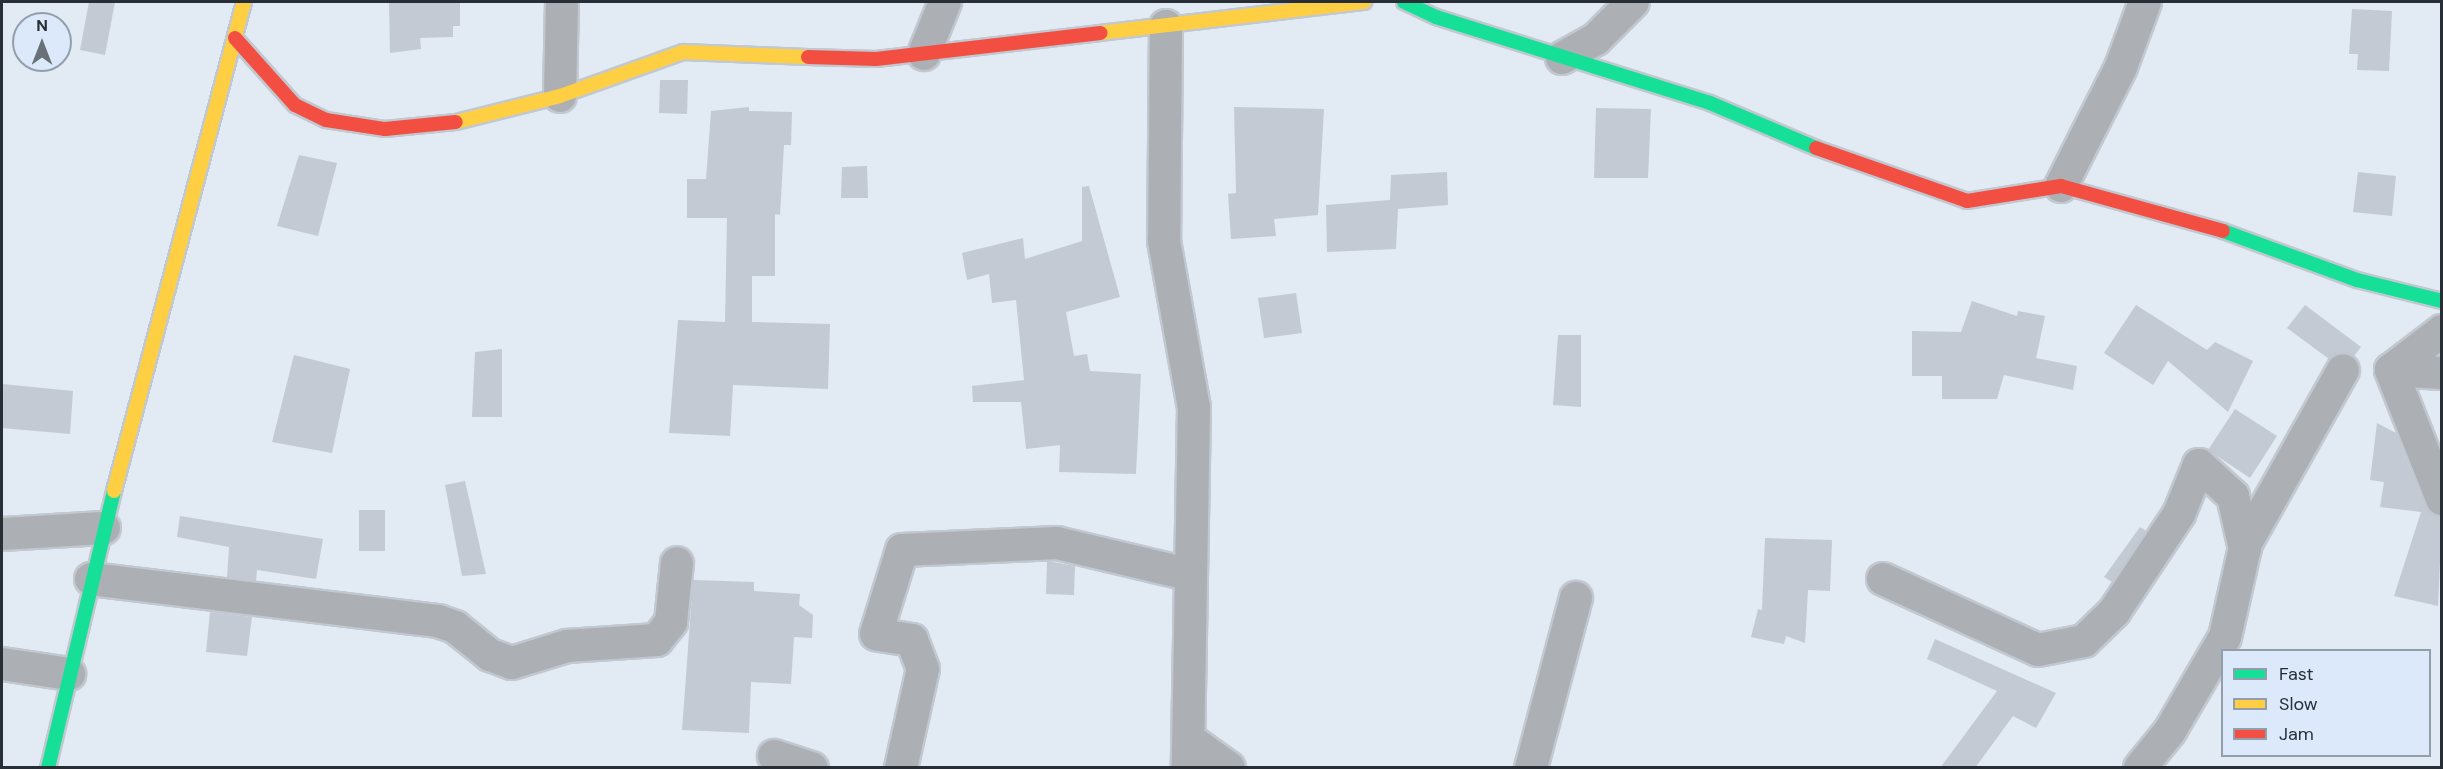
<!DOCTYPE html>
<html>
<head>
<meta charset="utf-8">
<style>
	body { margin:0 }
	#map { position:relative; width:2443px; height:769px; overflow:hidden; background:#e2eaf4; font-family:"DM Sans",sans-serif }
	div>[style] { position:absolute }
	.building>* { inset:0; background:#c3cad3 }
	.roads { filter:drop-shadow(2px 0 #c2c8d0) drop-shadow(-2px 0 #c2c8d0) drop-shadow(0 2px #c2c8d0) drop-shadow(0 -2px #c2c8d0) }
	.street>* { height:32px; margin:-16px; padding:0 16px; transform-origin:16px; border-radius:16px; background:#acafb3 }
	.fast>* { height:14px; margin:-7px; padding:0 7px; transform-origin:7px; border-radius:7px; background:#16e098 }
	.slow>* { height:14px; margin:-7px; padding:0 7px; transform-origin:7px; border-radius:7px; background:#ffcf43 }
	.jam>* { height:14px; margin:-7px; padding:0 7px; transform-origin:7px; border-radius:7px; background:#f24e42 }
	span { translate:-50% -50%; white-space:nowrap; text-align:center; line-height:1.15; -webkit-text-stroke:4.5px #dbe9fb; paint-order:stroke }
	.frame { position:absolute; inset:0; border:3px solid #272e36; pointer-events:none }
	.legend { position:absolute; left:2221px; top:649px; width:210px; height:108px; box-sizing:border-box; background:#dbe9fb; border:2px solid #939eac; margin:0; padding:8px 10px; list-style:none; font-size:18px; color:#272e36 }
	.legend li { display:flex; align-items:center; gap:12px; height:30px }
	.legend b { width:30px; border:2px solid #939eac }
	.north { position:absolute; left:12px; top:12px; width:60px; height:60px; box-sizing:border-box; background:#dbe9fb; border:2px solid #939eac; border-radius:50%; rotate:0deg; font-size:16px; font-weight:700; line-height:24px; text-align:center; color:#272e36 }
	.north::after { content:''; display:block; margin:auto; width:21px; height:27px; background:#687078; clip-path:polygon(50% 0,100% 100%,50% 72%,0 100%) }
</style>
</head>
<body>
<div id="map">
	<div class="building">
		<i style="clip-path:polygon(89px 2px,115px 2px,105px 55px,80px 50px)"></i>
		<i style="clip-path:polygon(389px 2px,460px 2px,460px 26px,453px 26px,453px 37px,420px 38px,421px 49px,390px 53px)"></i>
		<i style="clip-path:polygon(2352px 9px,2392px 11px,2389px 71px,2357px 70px,2358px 54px,2349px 54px)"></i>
		<i style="clip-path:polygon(660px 80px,688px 80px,687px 114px,659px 113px)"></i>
		<i style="clip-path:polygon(749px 107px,749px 111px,792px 112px,791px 145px,784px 145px,780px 215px,775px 214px,775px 276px,752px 276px,752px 322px,830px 324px,828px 389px,733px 385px,730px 436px,669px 433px,678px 320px,725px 322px,727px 218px,687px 218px,687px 179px,706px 179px,711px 111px)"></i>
		<i style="clip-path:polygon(1234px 107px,1324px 109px,1318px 215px,1274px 219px,1276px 236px,1231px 239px,1228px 194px,1236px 193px)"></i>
		<i style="clip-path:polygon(1596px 108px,1651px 109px,1648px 178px,1594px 178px)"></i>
		<i style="clip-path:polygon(299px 155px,337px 163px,318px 236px,277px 226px)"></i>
		<i style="clip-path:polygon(867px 166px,868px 198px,841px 198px,842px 167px)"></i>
		<i style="clip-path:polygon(1447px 172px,1448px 205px,1398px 209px,1396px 249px,1327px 252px,1326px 205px,1390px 200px,1391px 175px)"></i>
		<i style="clip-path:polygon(2358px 172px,2396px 176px,2392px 216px,2353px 212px)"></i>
		<i style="clip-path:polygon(1089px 186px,1120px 297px,1066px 312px,1074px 356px,1087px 354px,1090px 371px,1141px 374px,1136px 474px,1059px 472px,1060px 445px,1026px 449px,1021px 402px,973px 402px,972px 386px,1024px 380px,1016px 300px,992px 303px,989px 274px,967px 280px,962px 253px,1023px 238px,1025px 259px,1082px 241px,1082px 187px)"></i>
		<i style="clip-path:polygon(1296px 293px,1302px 333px,1264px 338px,1258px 298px)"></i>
		<i style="clip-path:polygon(1972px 301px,2017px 316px,2018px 311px,2045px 316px,2036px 358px,2077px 366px,2073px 390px,2004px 375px,1997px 399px,1942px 399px,1942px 376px,1912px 376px,1912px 331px,1961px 332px)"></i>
		<i style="clip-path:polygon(2136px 305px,2207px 350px,2215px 342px,2253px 361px,2228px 412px,2168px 361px,2153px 385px,2104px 353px)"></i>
		<i style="clip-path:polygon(2305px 305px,2361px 347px,2354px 356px,2342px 352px,2329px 359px,2287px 328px)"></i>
		<i style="clip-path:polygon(1558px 335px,1581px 335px,1581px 407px,1553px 405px)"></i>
		<i style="clip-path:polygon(502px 349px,502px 417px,472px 417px,475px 352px)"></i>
		<i style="clip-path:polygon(294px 355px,350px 369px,332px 453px,272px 442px)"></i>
		<i style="clip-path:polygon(2px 384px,73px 391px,70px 434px,2px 428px)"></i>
		<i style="clip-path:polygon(2235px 409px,2277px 436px,2250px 478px,2208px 450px)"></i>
		<i style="clip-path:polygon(2377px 423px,2396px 433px,2425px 506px,2442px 517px,2438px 606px,2394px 596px,2421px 512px,2380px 507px,2384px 482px,2370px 480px)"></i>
		<i style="clip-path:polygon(465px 481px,486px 574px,462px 576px,445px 485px)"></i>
		<i style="clip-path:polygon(359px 510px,385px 510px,385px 551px,359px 551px)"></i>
		<i style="clip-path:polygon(180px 516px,323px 539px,316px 579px,257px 570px,256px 581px,227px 577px,229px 547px,177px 537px)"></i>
		<i style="clip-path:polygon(2140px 527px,2146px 531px,2112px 582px,2104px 577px)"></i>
		<i style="clip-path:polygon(1765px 538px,1832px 540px,1830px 591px,1808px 590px,1805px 643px,1786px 636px,1784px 644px,1751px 637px,1758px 609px,1762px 610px)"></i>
		<i style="clip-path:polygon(1047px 561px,1075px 566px,1074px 595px,1046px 594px)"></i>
		<i style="clip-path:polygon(693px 580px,754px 582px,754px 591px,800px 594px,799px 605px,813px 615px,812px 638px,794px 637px,791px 684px,751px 682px,749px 733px,682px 730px)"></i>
		<i style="clip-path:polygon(210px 612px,252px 617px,247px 656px,206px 652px)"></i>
		<i style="clip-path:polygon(1935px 639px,2056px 693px,2036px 728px,2013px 716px,1975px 768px,1940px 768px,1997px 691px,1927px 659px)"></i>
	</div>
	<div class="roads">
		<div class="street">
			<i style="left:1166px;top:26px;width:215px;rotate:90.5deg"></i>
			<i style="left:1164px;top:241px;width:169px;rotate:79.8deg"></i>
			<i style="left:1194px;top:407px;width:361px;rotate:91deg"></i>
			<i style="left:924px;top:54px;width:56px;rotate:-68deg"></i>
			<i style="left:1562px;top:58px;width:39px;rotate:-29deg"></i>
			<i style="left:1596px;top:39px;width:52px;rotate:-45deg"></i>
			<i style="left:560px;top:96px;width:94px;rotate:-88.8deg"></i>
			<i style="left:2061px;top:186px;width:133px;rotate:-63.2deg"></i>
			<i style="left:2121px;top:67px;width:69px;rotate:-69.7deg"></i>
			<i style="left:2391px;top:370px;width:139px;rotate:68.4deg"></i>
			<i style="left:2391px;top:370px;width:64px;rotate:-37.4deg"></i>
			<i style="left:2391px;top:370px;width:51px;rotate:3.4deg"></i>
			<i style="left:2px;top:534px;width:102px;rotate:-3.4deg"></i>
			<i style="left:91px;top:579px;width:350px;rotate:6.9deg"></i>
			<i style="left:438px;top:621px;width:18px;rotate:19deg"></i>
			<i style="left:455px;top:627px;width:45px;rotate:38.7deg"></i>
			<i style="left:490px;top:655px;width:23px;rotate:20deg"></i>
			<i style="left:512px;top:663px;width:58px;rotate:-17.2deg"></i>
			<i style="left:567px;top:646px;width:90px;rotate:-3.8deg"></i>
			<i style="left:657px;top:640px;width:23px;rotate:-52deg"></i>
			<i style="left:671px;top:622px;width:59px;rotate:-84.2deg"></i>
			<i style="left:1883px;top:579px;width:170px;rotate:24.6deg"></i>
			<i style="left:2038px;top:650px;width:47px;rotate:-11.1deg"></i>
			<i style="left:2084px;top:641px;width:42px;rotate:-44deg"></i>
			<i style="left:2114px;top:612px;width:118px;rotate:-56.4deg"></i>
			<i style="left:2179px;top:514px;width:53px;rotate:-67.8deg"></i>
			<i style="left:2199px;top:465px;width:46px;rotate:42.4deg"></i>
			<i style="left:2233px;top:496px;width:54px;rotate:77.2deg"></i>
			<i style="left:2px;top:664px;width:68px;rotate:8.5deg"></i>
			<i style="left:1190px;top:740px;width:48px;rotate:35.7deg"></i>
			<i style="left:774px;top:756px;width:40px;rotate:18deg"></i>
			<i style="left:901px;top:768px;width:101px;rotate:-77.5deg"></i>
			<i style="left:923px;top:669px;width:31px;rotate:-111deg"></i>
			<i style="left:912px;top:640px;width:36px;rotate:-171deg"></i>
			<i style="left:876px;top:634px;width:88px;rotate:-72.8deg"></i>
			<i style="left:902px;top:550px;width:155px;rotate:-2.6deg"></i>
			<i style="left:1057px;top:543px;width:134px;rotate:13.4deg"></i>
			<i style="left:1531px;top:768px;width:176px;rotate:-75.2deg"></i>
			<i style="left:2140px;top:768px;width:48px;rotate:-51deg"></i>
			<i style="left:2170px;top:731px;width:109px;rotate:-59.7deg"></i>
			<i style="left:2225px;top:637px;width:96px;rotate:-77.4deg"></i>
			<i style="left:2246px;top:543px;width:198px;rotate:-60.7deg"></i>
		</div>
		<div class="fast">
			<i style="left:1404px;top:2px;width:35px;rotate:25deg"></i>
			<i style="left:1436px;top:17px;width:287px;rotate:17.4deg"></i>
			<i style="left:1710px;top:103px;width:115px;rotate:23deg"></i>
			<i style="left:2223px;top:231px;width:143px;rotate:20.1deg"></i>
			<i style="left:2357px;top:280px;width:88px;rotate:13.9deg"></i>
			<i style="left:48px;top:768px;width:285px;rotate:-76.6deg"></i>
		</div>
		<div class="slow">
			<i style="left:1100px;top:33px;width:266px;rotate:-6.7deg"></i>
			<i style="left:456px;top:122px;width:107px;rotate:-14deg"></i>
			<i style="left:560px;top:96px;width:131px;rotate:-19.7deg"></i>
			<i style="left:683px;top:52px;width:125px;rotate:2.3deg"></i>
			<i style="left:114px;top:491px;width:506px;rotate:-75.11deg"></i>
		</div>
		<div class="jam">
			<i style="left:235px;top:38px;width:90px;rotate:48.2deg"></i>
			<i style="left:295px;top:105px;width:34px;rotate:26deg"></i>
			<i style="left:326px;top:120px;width:60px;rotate:8.7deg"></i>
			<i style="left:385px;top:129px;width:71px;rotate:-5.6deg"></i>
			<i style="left:808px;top:57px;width:68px;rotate:1.7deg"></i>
			<i style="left:876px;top:59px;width:226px;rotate:-6.6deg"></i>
			<i style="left:1816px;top:148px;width:160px;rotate:19.3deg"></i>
			<i style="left:1967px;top:201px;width:95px;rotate:-9.1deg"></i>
			<i style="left:2061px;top:186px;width:168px;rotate:15.5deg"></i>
		</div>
	</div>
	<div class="frame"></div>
	<ul class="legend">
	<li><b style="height:8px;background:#16e098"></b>Fast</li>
	<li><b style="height:8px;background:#ffcf43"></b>Slow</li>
	<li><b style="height:8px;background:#f24e42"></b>Jam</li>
	</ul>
	<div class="north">N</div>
</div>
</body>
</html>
